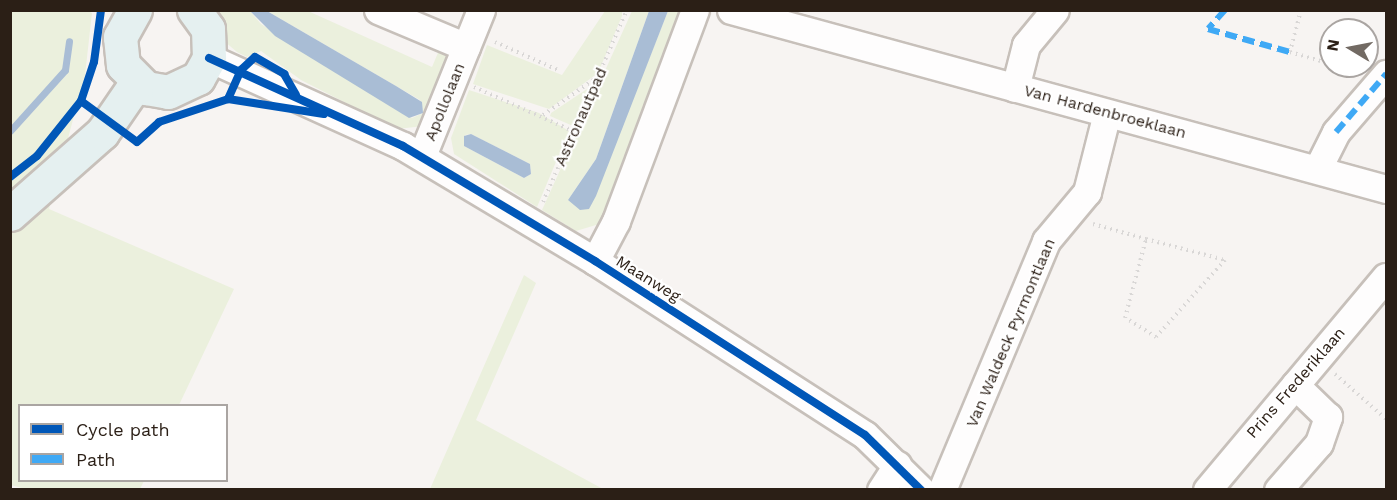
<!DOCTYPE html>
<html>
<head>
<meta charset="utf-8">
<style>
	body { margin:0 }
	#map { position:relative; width:1397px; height:500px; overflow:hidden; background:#f7f4f2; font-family:"Work Sans",sans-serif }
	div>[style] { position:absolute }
	.green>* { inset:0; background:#ebf0dd }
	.water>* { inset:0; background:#a9bdd5 }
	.stream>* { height:7px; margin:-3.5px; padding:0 3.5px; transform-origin:3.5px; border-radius:3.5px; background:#a9bdd5 }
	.path>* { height:4px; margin-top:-2px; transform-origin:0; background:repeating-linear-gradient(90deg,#d9d7d6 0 1.5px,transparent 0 6px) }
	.roads { filter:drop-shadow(2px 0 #c7c0ba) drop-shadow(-2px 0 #c7c0ba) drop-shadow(0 2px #c7c0ba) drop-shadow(0 -2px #c7c0ba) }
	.minor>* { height:27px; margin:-13.5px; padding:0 13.5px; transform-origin:13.5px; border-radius:13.5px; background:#fefdfd }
	.major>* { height:33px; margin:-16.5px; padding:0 16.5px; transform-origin:16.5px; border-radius:16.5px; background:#e5f0f0 }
	.quiet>* { height:6px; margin-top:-3px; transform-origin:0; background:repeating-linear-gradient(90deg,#3fa9f5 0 12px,transparent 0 18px) }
	.cycleway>* { height:8px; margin:-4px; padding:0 4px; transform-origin:4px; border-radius:4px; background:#0057b8 }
	span { translate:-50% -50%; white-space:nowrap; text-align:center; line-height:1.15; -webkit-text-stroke:4.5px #fff; paint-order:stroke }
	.street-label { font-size:16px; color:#2b1f16 }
	.frame { position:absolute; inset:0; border:12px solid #2b1f16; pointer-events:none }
	.legend { position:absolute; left:18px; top:404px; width:210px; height:78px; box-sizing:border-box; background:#fff; border:2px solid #aaa5a2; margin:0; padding:8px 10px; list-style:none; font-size:18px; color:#2b1f16 }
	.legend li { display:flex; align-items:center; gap:12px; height:30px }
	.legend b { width:30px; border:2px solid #aaa5a2 }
	.north { position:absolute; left:1319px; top:18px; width:60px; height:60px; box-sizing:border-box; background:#fff; border:2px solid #aaa5a2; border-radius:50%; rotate:280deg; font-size:16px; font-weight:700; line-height:24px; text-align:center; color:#2b1f16 }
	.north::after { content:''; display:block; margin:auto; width:21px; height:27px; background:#726a63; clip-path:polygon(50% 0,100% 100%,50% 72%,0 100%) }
</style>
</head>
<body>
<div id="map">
	<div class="green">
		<i style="clip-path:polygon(87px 10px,92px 13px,85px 75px,49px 209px,234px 289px,179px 405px,20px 406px,20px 480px,144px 481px,140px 489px,29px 490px,11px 485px,10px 11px)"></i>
		<i style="clip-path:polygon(211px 11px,250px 11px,261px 24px,412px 118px,423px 113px,420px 100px,267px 11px,308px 11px,432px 67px,440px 48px,445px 50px,448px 57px,424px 126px,397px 129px,301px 80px,261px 51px,247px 57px,237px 52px,224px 41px)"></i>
		<i style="clip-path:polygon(605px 11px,622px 11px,622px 16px,598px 73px,549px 109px,473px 84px,487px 45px,562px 75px)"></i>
		<i style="clip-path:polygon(632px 11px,649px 11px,596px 159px,568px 200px,589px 209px,668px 11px,684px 11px,601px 230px,596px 225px,576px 231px,542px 210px)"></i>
		<i style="clip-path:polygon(590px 87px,573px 126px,550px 116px,551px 113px)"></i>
		<i style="clip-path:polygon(evenodd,469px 90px,539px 113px,569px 131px,537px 207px,454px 154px,451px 138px,469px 90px,471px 134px,530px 164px,531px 174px,524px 178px,464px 146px,465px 135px,471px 134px)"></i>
		<i style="clip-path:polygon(524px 275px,536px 283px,476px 420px,603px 489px,430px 489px)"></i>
	</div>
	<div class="water">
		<i style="clip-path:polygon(250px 11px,267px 11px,396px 86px,422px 102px,423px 113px,409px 118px,275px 36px)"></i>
		<i style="clip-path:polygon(649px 11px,668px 11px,596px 196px,589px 209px,580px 210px,568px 200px,596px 159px)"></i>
		<i style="clip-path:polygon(471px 134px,530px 164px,531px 174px,524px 178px,464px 146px,464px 136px)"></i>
	</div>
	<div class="stream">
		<i style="left:10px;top:131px;width:82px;rotate:-48deg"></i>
		<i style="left:65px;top:70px;width:29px;rotate:-82deg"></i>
	</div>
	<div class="path">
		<i style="left:1301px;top:10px;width:43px;rotate:104.7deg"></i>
		<i style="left:1290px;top:52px;width:43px;rotate:16.3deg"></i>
		<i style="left:495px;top:42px;width:71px;rotate:24deg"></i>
		<i style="left:1339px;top:66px;width:18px;rotate:16deg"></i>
		<i style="left:474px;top:87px;width:111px;rotate:24deg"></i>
		<i style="left:543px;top:115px;width:68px;rotate:-34.9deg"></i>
		<i style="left:543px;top:202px;width:210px;rotate:-66.4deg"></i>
		<i style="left:1093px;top:224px;width:55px;rotate:15.8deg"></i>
		<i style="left:1146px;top:239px;width:82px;rotate:14.9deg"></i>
		<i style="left:1225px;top:260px;width:103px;rotate:131.9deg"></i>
		<i style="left:1156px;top:337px;width:36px;rotate:-148deg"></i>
		<i style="left:1125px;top:318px;width:82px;rotate:-75.1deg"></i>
		<i style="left:1335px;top:374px;width:68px;rotate:41.4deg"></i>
	</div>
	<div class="roads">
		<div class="minor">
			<i style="left:378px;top:10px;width:95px;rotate:22.8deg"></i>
			<i style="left:466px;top:47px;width:118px;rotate:112deg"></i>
			<i style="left:731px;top:10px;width:679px;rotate:15.28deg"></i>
			<i style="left:466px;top:47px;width:40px;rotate:-68deg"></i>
			<i style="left:209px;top:58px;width:213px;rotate:24.4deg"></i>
			<i style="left:403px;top:146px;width:224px;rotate:30.9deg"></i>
			<i style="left:595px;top:261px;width:321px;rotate:32.8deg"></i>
			<i style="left:865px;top:435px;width:78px;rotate:44.5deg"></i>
			<i style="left:1015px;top:88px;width:44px;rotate:-75.7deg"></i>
			<i style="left:1026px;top:45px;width:45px;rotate:-50.4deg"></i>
			<i style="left:1318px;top:168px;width:40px;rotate:-63.4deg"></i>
			<i style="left:1336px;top:132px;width:77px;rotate:-49.2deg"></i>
			<i style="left:595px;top:261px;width:45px;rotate:-62.3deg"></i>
			<i style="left:616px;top:221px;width:225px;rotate:-69.5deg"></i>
			<i style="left:881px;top:490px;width:30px;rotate:-57deg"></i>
			<i style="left:942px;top:490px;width:270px;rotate:-67.3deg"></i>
			<i style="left:1046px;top:241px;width:64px;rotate:-50.1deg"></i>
			<i style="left:1087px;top:192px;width:81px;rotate:-75.8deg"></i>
			<i style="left:1207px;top:490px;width:278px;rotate:-50deg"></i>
			<i style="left:1278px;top:490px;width:62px;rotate:-48.9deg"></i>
			<i style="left:1319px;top:443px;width:28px;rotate:-71deg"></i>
			<i style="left:1328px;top:417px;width:46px;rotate:-135.9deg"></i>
		</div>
		<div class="major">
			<i style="left:135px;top:10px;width:31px;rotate:119deg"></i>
			<i style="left:120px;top:37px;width:28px;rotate:84deg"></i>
			<i style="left:123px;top:65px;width:33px;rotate:45deg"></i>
			<i style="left:146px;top:88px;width:22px;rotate:10deg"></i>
			<i style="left:168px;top:92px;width:33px;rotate:-25deg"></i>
			<i style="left:198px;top:78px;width:23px;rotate:-61deg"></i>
			<i style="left:209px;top:58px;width:29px;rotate:-92deg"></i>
			<i style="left:208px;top:29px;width:24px;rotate:-126deg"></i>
			<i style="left:10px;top:214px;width:123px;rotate:-41.4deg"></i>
			<i style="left:102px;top:133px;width:62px;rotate:-55.5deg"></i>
		</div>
	</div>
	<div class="quiet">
		<i style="left:1225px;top:10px;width:25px;rotate:132deg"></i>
		<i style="left:1208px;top:29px;width:85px;rotate:15.7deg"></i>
		<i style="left:1336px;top:132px;width:77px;rotate:-49.2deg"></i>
	</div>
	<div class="cycleway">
		<i style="left:209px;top:58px;width:213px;rotate:24.4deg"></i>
		<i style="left:403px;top:146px;width:224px;rotate:30.9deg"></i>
		<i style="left:595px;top:261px;width:321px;rotate:32.8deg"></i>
		<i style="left:865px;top:435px;width:78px;rotate:44.5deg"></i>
		<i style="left:228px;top:99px;width:32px;rotate:-66deg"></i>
		<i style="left:241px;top:70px;width:19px;rotate:-43deg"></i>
		<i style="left:255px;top:57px;width:34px;rotate:30deg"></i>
		<i style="left:284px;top:74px;width:24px;rotate:60deg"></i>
		<i style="left:81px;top:101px;width:69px;rotate:36.2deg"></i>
		<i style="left:137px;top:142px;width:30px;rotate:-42deg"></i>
		<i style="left:159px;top:122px;width:73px;rotate:-18.4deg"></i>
		<i style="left:228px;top:99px;width:97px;rotate:8.9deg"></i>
		<i style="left:10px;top:177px;width:34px;rotate:-38deg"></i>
		<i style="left:37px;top:156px;width:70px;rotate:-51.3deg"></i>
		<i style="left:81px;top:101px;width:41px;rotate:-71.6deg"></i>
		<i style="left:94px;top:62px;width:52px;rotate:-82.3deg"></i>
	</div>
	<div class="street-label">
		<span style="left:445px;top:102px;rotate:-68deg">Apollolaan</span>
		<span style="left:1105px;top:112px;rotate:15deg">Van Hardenbroeklaan</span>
		<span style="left:581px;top:117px;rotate:-66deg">Astronautpad</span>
		<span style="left:648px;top:279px;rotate:32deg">Maanweg</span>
		<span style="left:1011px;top:333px;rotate:-67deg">Van Waldeck Pyrmontlaan</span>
		<span style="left:1296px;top:383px;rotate:-49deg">Prins Frederiklaan</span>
	</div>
	<div class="frame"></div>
	<ul class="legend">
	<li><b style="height:8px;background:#0057b8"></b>Cycle path</li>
	<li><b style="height:8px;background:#3fa9f5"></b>Path</li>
	</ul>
	<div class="north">N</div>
</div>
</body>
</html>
